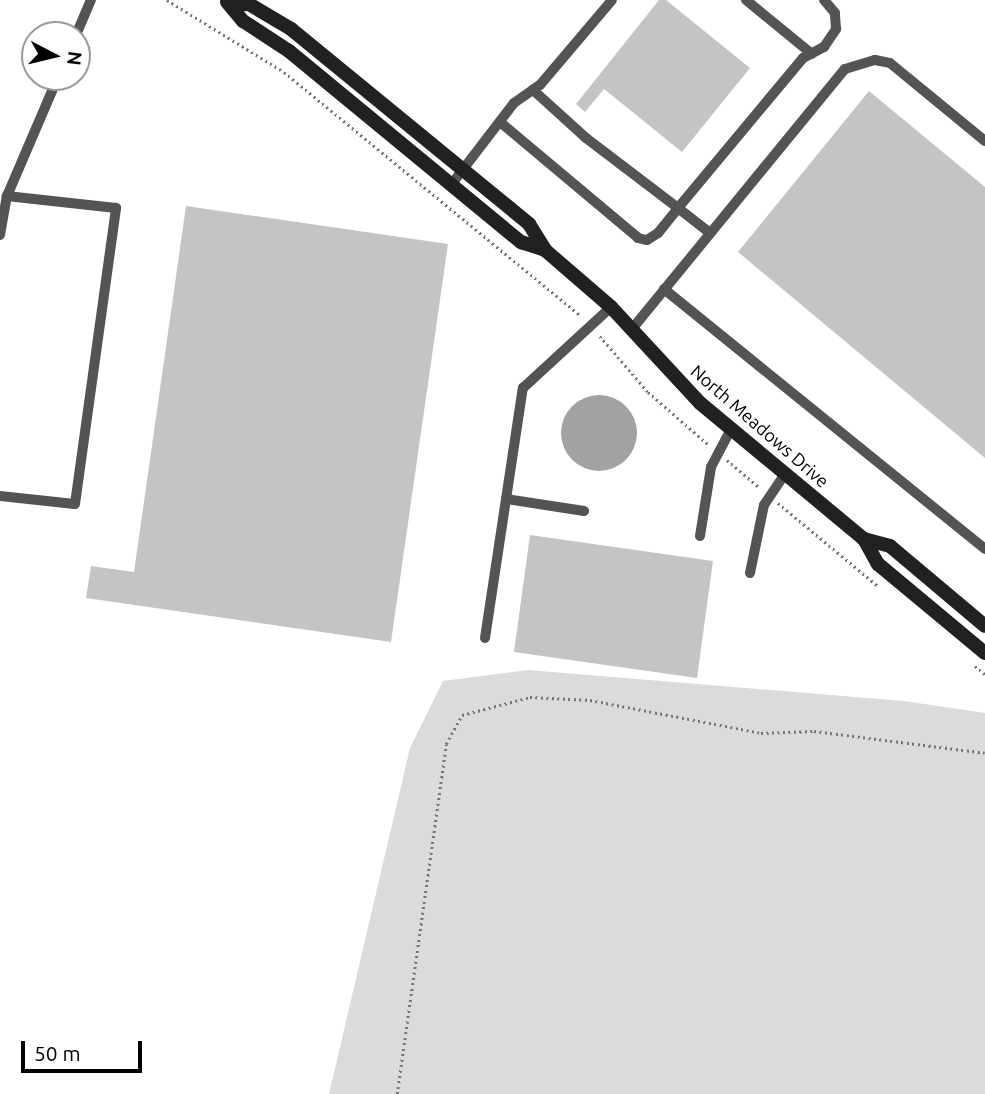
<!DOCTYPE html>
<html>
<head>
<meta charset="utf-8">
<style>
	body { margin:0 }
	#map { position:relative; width:985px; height:1094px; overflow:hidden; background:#fff; font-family:Ubuntu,sans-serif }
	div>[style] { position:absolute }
	.green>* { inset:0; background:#dbdbdb }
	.water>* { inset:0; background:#a2a2a2 }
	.round { border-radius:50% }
	.building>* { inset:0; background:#c4c4c4 }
	.path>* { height:2.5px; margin-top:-1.25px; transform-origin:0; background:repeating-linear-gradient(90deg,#767676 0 2px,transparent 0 5.5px) }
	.lane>* { height:10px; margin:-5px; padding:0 5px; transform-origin:5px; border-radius:5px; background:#545454 }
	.secondary>* { height:14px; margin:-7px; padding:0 7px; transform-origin:7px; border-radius:7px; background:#212121 }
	span { translate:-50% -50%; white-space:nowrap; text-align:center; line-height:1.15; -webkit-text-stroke:5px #fff; paint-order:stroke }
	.street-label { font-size:18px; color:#000 }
	.north { position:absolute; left:21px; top:21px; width:70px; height:70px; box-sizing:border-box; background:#fff; border:2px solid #999; border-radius:50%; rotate:97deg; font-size:19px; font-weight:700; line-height:28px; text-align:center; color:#000 }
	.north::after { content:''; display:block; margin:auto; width:24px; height:32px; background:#000; clip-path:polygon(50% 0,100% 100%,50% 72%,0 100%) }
	.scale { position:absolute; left:21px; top:1041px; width:121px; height:32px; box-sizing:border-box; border:4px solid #000; border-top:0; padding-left:9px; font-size:21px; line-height:24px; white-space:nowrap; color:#000; -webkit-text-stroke:5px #fff; paint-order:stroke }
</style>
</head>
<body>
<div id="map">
	<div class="green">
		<i style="clip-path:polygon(528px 670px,904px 701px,985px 713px,985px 1094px,329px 1094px,410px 748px,443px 681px)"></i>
	</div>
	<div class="water">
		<i class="round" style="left:561px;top:395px;width:76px;height:76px"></i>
	</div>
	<div class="building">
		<i style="clip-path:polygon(659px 0,666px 0,750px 68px,682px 152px,604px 89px,585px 112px,576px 104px)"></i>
		<i style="clip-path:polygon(869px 91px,985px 187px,985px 458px,738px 252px)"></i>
		<i style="clip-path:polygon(186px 206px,448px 244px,391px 642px,86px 598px,91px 566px,134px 572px)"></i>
		<i style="clip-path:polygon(530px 535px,713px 561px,697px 678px,514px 652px)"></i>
	</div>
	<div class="path">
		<i style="left:167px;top:0;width:137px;rotate:31.6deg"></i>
		<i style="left:284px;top:72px;width:384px;rotate:39.4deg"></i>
		<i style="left:600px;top:336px;width:74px;rotate:49.4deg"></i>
		<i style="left:648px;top:392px;width:81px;rotate:41deg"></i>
		<i style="left:727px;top:460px;width:43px;rotate:40.3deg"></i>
		<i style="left:778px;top:503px;width:130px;rotate:39.7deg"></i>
		<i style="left:975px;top:666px;width:13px;rotate:39deg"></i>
		<i style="left:397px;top:1094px;width:353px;rotate:-82deg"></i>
		<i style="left:446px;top:744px;width:33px;rotate:-61deg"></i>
		<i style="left:462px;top:715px;width:70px;rotate:-14.8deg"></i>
		<i style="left:530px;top:697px;width:60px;rotate:2.9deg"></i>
		<i style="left:590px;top:700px;width:174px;rotate:10.9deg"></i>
		<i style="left:761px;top:733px;width:53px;rotate:-2.2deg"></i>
		<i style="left:814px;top:731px;width:172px;rotate:7.3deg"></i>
	</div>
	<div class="lane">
		<i style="left:746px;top:0;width:85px;rotate:39.3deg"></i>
		<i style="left:76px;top:35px;width:38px;rotate:-67deg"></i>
		<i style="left:500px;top:122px;width:180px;rotate:40deg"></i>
		<i style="left:638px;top:238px;width:9px;rotate:13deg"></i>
		<i style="left:647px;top:240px;width:13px;rotate:-32deg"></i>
		<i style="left:658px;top:233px;width:32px;rotate:-51deg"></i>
		<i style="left:678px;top:208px;width:116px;rotate:-142.7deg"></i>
		<i style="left:586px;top:138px;width:72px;rotate:-137.8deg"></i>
		<i style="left:451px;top:185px;width:103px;rotate:-52.5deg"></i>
		<i style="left:514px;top:103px;width:32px;rotate:-35deg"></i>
		<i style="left:540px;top:85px;width:111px;rotate:-49.7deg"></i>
		<i style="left:710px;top:233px;width:41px;rotate:-142deg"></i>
		<i style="left:678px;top:208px;width:195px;rotate:-50.2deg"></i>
		<i style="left:803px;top:58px;width:24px;rotate:-28deg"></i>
		<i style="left:824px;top:47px;width:22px;rotate:-56deg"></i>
		<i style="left:836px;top:29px;width:16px;rotate:-94deg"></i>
		<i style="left:835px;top:13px;width:17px;rotate:-130deg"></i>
		<i style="left:0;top:235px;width:40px;rotate:-80deg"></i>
		<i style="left:7px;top:196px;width:129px;rotate:-66.8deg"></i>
		<i style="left:664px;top:289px;width:413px;rotate:39deg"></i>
		<i style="left:632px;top:329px;width:336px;rotate:-50.7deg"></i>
		<i style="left:845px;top:69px;width:31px;rotate:-17deg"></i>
		<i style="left:875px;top:60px;width:15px;rotate:11deg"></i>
		<i style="left:890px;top:63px;width:123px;rotate:39.4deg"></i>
		<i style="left:0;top:496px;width:75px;rotate:6.1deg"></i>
		<i style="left:75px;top:504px;width:299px;rotate:-82.1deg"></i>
		<i style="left:116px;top:208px;width:110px;rotate:-173.7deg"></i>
		<i style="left:506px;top:499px;width:79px;rotate:8.7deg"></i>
		<i style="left:700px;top:536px;width:70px;rotate:-80.9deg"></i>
		<i style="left:711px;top:467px;width:43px;rotate:-62.2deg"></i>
		<i style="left:750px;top:573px;width:69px;rotate:-78.4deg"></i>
		<i style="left:764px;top:505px;width:37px;rotate:-56deg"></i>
		<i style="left:485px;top:638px;width:253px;rotate:-81.4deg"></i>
		<i style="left:523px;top:388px;width:120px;rotate:-42.6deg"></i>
	</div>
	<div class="secondary">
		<i style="left:227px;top:2px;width:25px;rotate:50deg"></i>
		<i style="left:243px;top:21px;width:55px;rotate:33.1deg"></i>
		<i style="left:289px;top:51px;width:301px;rotate:39.5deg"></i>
		<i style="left:521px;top:242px;width:25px;rotate:18deg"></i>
		<i style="left:231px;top:5px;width:18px;rotate:-3deg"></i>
		<i style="left:249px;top:4px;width:49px;rotate:30.8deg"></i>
		<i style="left:291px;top:29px;width:308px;rotate:39.3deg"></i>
		<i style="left:529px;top:224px;width:31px;rotate:58deg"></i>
		<i style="left:545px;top:250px;width:87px;rotate:40.8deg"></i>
		<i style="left:611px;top:307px;width:131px;rotate:47.2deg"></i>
		<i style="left:700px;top:403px;width:213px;rotate:39.7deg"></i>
		<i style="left:864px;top:539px;width:29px;rotate:61deg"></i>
		<i style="left:878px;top:564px;width:139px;rotate:39.8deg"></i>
		<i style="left:864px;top:539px;width:27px;rotate:15deg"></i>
		<i style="left:890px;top:546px;width:124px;rotate:40.1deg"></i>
	</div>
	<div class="street-label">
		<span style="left:760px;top:426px;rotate:41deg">North Meadows Drive</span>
	</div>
	<div class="north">N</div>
	<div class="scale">50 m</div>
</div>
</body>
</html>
